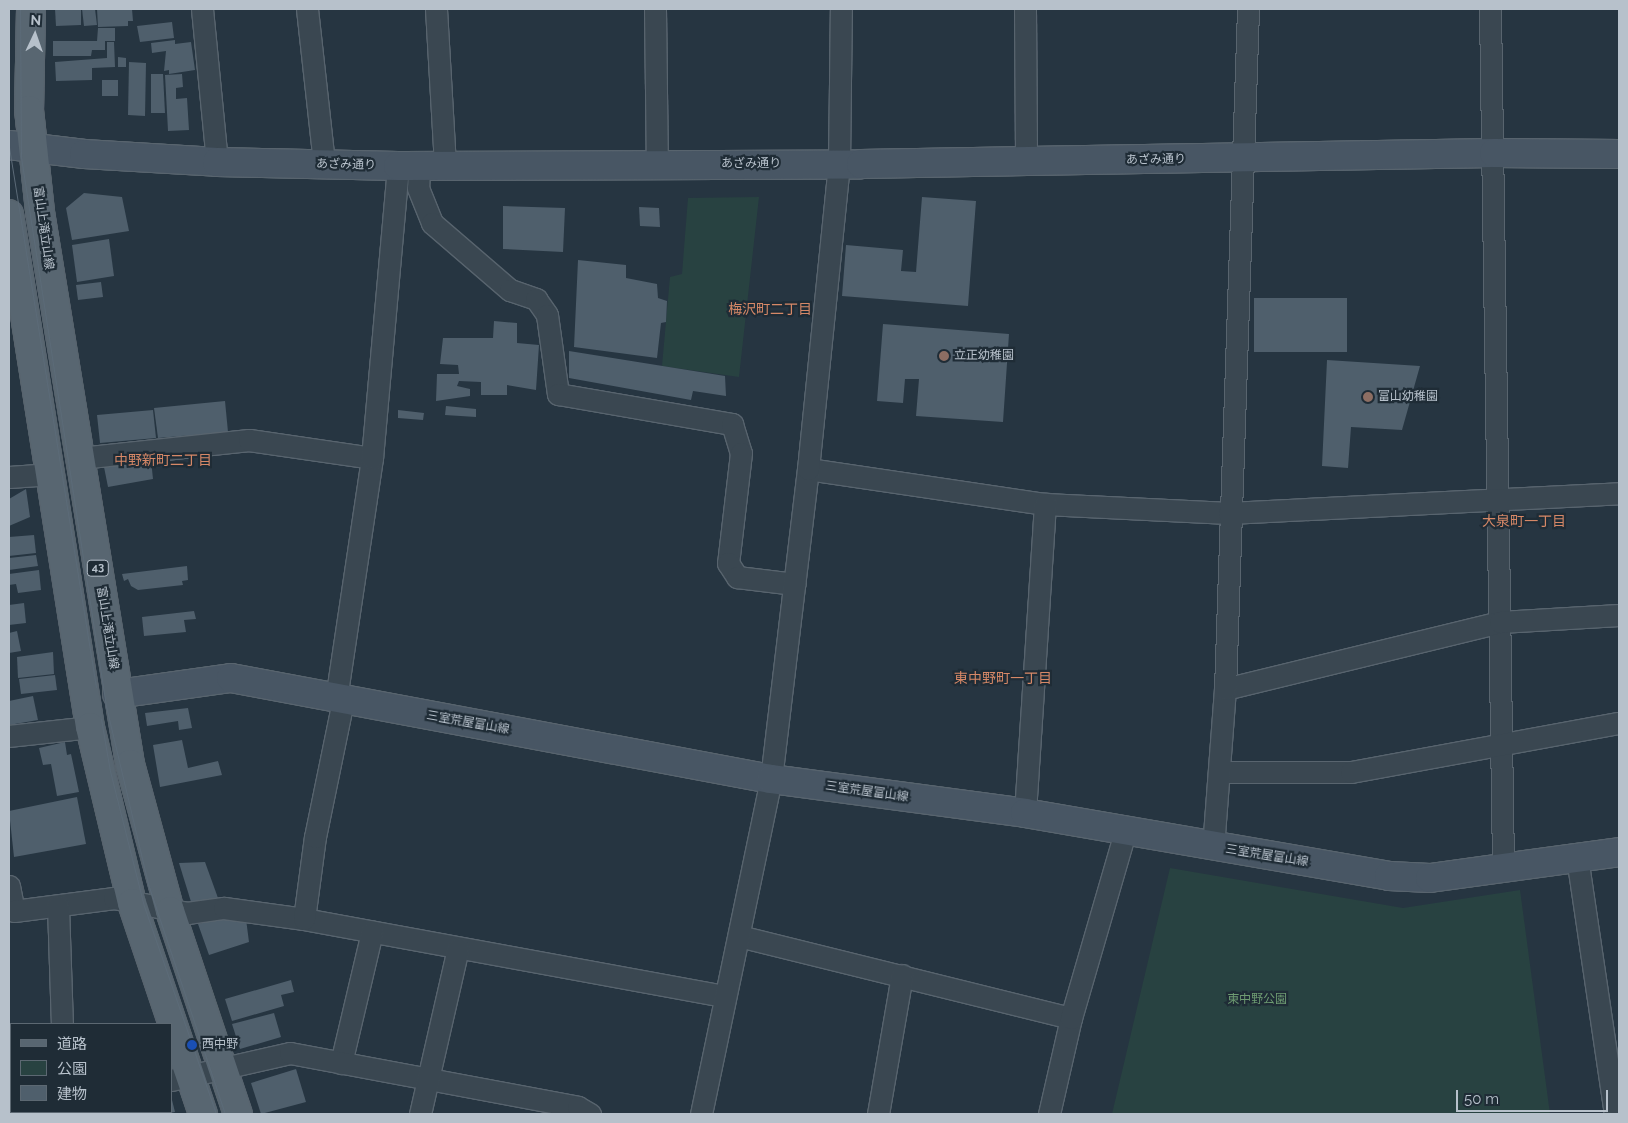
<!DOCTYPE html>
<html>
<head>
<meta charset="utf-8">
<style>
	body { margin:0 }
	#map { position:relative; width:1628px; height:1123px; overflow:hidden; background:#263541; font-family:Raleway,"Noto Sans JP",sans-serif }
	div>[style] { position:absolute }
	.green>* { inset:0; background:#284241 }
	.building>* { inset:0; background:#4f5f6c }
	.roads { filter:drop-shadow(1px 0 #58646e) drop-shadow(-1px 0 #58646e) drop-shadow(0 1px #58646e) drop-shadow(0 -1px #58646e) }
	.street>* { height:21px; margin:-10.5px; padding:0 10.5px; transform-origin:10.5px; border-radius:10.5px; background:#3a4751 }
	.secondary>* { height:28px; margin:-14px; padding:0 14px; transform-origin:14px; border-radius:14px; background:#485664 }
	.primary>* { height:28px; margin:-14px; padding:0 14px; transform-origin:14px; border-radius:14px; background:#586671 }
	.tram>* { height:1px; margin:-0.5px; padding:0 0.5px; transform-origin:0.5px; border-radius:0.5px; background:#5c6b78 }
	.dots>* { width:14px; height:14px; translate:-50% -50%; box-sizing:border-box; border:2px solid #1f2c36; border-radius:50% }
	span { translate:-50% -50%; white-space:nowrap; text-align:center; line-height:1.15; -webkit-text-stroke:4.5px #1f2c36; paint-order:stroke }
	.shield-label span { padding:1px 4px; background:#1f2c36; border:1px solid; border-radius:4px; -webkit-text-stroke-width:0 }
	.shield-label { font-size:11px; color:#b7c1cb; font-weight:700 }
	.street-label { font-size:12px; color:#b7c1cb }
	.poi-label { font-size:12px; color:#b7c1cb }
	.left { translate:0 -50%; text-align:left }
	.park-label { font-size:12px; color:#6e9c72 }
	.neighbourhood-label { font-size:14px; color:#d68867 }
	.frame { position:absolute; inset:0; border:10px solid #b7c1cb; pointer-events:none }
	.legend { position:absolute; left:10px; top:1023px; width:162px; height:90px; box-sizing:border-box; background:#1f2c36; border:1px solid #5c6872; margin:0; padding:6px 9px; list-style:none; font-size:15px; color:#b7c1cb }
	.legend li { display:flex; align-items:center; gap:10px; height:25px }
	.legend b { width:25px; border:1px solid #5c6872 }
	.north { position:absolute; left:10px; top:10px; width:50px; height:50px; -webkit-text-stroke:4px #1f2c36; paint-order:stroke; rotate:3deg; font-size:14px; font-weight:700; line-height:20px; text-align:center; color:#b7c1cb }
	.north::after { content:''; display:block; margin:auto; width:18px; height:22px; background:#b7c1cb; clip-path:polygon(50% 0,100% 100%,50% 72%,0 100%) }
	.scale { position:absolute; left:1456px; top:1090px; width:152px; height:22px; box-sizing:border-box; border:2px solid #b7c1cb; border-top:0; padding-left:6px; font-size:15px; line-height:18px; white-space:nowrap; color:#b7c1cb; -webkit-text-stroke:4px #1f2c36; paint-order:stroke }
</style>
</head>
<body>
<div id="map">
	<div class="green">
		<i style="clip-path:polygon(759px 197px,739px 377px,662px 366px,670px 277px,682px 274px,688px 198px)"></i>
		<i style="clip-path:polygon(1170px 868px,1403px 908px,1520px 890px,1550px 1114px,1112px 1114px)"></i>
	</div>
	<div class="building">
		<i style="clip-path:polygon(55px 9px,81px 9px,81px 25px,56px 26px)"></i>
		<i style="clip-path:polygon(82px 9px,95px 9px,97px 25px,84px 26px)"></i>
		<i style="clip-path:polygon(97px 9px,132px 9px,133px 21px,128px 21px,128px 26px,98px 27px)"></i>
		<i style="clip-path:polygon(172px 22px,174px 38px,140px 42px,137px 26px)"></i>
		<i style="clip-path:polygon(98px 28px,115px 28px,115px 41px,105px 41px,105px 50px,92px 50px,91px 56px,53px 56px,53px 41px,97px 41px)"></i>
		<i style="clip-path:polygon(175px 40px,175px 44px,191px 42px,195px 70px,169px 74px,169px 70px,164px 71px,166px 51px,152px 53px,151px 43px)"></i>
		<i style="clip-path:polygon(107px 42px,114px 42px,115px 67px,92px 68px,92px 80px,56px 81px,55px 62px,107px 58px)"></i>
		<i style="clip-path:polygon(118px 57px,126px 58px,126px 67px,118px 67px)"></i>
		<i style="clip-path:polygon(129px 62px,146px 63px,145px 116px,128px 115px)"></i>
		<i style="clip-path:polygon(151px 74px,163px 74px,165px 113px,151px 113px)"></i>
		<i style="clip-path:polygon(182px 74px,183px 87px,176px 88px,176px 99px,187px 98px,189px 130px,168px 131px,165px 75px)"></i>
		<i style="clip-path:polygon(102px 80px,118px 80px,118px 96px,102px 96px)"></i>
		<i style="clip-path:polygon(84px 193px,122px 197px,129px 231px,72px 240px,66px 208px)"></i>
		<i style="clip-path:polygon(922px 197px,976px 201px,968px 306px,842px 296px,846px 245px,903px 250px,901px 271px,916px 272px)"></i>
		<i style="clip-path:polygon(503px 206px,565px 208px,563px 252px,503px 249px)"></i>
		<i style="clip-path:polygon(639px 207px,659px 208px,660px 227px,640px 226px)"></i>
		<i style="clip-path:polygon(109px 239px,114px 276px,77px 282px,72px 245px)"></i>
		<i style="clip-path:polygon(578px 260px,626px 265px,626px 278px,657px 284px,658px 298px,667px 301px,666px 322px,661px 323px,657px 358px,574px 347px)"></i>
		<i style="clip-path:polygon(101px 282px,103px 297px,78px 300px,76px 285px)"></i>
		<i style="clip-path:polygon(1254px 298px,1347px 298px,1347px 352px,1254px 352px)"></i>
		<i style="clip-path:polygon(494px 321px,517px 323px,517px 343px,539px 345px,536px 390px,507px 385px,507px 395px,481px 395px,481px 382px,459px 381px,457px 386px,470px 389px,470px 396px,436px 401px,437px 374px,459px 374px,458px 365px,440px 364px,443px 338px,493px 338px)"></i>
		<i style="clip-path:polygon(883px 324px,1009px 334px,1003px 422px,916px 416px,919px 379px,905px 379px,903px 403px,877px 401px)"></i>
		<i style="clip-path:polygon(569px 351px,725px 376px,726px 396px,693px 391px,691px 400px,569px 378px)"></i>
		<i style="clip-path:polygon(1327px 360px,1420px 366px,1402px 430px,1351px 427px,1348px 468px,1322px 466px)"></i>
		<i style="clip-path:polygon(225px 401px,228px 432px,158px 438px,154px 408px)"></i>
		<i style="clip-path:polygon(446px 406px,476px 409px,476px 417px,445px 415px)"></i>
		<i style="clip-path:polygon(153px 410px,156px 438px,100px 443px,97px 415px)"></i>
		<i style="clip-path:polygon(398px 410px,424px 413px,423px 420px,398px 418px)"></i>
		<i style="clip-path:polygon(151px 460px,153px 479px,108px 487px,104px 467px)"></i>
		<i style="clip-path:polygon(26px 489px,30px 517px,9px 526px,9px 499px)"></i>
		<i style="clip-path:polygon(34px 535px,36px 553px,9px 556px,9px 537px)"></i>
		<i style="clip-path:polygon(36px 555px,38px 566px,9px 570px,9px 558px)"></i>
		<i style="clip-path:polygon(187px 566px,188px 580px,182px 581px,183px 585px,138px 590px,131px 586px,128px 579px,124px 581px,122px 574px)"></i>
		<i style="clip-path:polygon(39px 570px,41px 590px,18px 593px,16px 584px,9px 585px,9px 574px)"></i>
		<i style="clip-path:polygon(24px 603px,26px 623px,9px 625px,9px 605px)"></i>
		<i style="clip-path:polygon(194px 611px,196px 619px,184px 620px,186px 632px,144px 636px,142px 617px)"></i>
		<i style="clip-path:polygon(17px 631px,21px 651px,9px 653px,9px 633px)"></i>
		<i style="clip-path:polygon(53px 652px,54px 674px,18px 678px,17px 657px)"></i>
		<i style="clip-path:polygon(55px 675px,57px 690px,21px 694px,19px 679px)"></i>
		<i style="clip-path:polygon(33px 696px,38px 720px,9px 725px,9px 701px)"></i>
		<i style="clip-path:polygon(188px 708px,192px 728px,179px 730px,178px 721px,147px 726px,145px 713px)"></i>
		<i style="clip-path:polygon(182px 740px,188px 768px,218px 761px,222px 775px,160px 787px,153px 745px)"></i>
		<i style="clip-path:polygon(65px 742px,67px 755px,71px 754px,79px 792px,57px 796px,51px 764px,43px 765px,39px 748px)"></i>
		<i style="clip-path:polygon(77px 797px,86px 844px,14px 857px,9px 811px)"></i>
		<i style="clip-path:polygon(205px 862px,218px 898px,192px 905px,179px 863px)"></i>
		<i style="clip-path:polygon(228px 917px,229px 921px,246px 919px,249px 942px,209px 955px,198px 924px)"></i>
		<i style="clip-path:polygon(291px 980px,294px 992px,281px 995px,284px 1006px,232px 1021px,225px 999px)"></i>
		<i style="clip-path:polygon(274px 1013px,281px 1037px,240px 1049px,232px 1024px)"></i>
		<i style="clip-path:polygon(296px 1069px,306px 1102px,261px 1114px,251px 1083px)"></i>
		<i style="clip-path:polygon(172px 1100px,175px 1112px,165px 1114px,117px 1112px,171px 1112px)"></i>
	</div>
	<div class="roads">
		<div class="street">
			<i style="left:202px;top:9px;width:154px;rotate:84.4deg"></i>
			<i style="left:307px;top:9px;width:156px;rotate:83.7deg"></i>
			<i style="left:436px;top:9px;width:155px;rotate:86.7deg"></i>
			<i style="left:655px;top:9px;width:155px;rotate:89.3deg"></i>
			<i style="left:1025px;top:9px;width:152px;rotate:89.6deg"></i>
			<i style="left:1490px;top:9px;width:858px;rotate:89.13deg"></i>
			<i style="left:419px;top:165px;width:23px;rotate:92deg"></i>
			<i style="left:418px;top:188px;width:38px;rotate:68deg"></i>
			<i style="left:432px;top:223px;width:103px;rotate:40.7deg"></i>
			<i style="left:510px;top:290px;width:28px;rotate:19deg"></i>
			<i style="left:536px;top:299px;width:19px;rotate:55deg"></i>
			<i style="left:547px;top:315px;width:80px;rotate:82.1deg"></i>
			<i style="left:558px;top:394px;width:177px;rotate:9.8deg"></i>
			<i style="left:732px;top:424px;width:30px;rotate:73deg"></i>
			<i style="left:741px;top:453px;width:111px;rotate:96.7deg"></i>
			<i style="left:728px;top:563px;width:17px;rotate:57deg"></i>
			<i style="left:737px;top:577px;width:58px;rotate:6.9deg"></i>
			<i style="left:80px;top:458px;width:170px;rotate:-6.1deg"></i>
			<i style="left:249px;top:440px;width:124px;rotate:8.3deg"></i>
			<i style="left:808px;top:469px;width:240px;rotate:8.4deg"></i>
			<i style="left:1045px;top:504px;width:184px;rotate:2.8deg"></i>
			<i style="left:1229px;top:513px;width:391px;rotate:-2.9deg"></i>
			<i style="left:9px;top:477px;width:39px;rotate:-4deg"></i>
			<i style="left:1225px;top:689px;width:283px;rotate:-13.7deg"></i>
			<i style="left:1500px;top:622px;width:119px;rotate:-3.4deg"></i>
			<i style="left:336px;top:699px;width:244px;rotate:-81.5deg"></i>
			<i style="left:372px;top:458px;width:293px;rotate:-84.9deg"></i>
			<i style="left:9px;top:736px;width:81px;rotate:-6.3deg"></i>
			<i style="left:1221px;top:772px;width:130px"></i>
			<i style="left:1351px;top:772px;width:272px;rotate:-10.4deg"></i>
			<i style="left:1025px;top:813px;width:310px;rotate:-86.3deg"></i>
			<i style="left:1213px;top:848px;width:159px;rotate:-85.7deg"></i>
			<i style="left:1225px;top:689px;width:680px;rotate:-88.06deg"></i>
			<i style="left:1577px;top:857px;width:260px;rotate:81.6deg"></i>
			<i style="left:9px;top:886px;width:25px;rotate:79deg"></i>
			<i style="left:14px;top:911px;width:101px;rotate:-7.4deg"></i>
			<i style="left:114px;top:898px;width:75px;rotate:11.6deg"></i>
			<i style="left:187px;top:913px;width:37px;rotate:-8deg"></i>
			<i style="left:224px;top:908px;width:81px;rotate:7.8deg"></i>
			<i style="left:304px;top:919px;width:428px;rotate:10.4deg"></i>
			<i style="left:58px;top:906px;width:118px;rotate:88.1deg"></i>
			<i style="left:304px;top:919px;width:83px;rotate:-82.4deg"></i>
			<i style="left:315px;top:837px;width:140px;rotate:-78.4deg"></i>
			<i style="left:739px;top:936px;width:342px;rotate:13.9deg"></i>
			<i style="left:341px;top:1063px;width:135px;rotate:-76.7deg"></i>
			<i style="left:171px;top:1080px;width:122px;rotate:-12.8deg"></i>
			<i style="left:290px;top:1053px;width:293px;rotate:10.6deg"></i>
			<i style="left:578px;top:1107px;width:14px;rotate:30deg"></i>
			<i style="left:9px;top:1083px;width:2px"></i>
			<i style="left:64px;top:1114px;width:2px;rotate:-90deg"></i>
			<i style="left:420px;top:1114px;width:170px;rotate:-77.1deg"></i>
			<i style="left:701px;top:1114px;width:342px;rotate:-78.2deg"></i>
			<i style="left:771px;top:779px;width:312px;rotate:-83.2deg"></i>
			<i style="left:808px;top:469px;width:307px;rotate:-84.2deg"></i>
			<i style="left:839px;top:164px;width:155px;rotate:-89.3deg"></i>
			<i style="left:878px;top:1114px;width:141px;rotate:-80.2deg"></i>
			<i style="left:1049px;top:1114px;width:98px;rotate:-77.1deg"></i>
			<i style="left:1071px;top:1018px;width:194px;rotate:-73.8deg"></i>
		</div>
		<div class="secondary">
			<i style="left:9px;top:145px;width:76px;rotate:6.8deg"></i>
			<i style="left:84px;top:154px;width:133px;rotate:3.4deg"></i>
			<i style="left:217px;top:162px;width:181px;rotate:1.3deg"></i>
			<i style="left:398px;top:166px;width:463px;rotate:-0.2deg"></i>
			<i style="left:861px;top:164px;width:633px;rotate:-1deg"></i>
			<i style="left:1494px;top:153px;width:125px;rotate:0.5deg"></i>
			<i style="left:117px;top:694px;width:115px;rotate:-8deg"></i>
			<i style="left:231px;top:678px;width:549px;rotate:10.59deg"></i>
			<i style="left:771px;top:779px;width:256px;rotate:7.6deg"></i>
			<i style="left:1025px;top:813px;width:369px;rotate:9.8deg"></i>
			<i style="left:1389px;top:876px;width:41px;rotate:2.8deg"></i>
			<i style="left:1430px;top:878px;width:191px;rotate:-7.8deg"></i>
		</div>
		<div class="primary">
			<i style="left:31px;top:9px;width:101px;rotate:91.1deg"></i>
			<i style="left:29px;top:110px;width:103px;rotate:83.8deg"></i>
			<i style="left:40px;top:212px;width:559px;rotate:80.74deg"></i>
			<i style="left:130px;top:764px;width:152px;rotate:74.8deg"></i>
			<i style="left:170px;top:911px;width:214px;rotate:71.5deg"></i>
			<i style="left:9px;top:214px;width:519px;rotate:81.03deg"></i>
			<i style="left:90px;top:727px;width:181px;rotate:76.6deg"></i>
			<i style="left:132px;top:903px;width:223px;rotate:71.4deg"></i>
		</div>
	</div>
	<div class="tram">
		<i style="left:20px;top:9px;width:148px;rotate:89.6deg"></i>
		<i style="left:21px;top:157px;width:556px;rotate:81.2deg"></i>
		<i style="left:106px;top:706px;width:183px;rotate:76.7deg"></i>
		<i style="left:148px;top:884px;width:243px;rotate:71.5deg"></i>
		<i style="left:9px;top:36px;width:27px;rotate:-90deg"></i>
		<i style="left:9px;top:147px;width:547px;rotate:80.85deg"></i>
		<i style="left:101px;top:719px;width:53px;rotate:80.2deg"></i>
		<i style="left:110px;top:771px;width:139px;rotate:75.9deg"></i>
		<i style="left:144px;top:906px;width:220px;rotate:70.9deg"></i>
	</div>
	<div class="dots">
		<i style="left:944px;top:356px;background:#8d6e63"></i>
		<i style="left:1368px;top:397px;background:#8d6e63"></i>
		<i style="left:192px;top:1045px;background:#1a4fb4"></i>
	</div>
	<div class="shield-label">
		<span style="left:98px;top:568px">43</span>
	</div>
	<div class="street-label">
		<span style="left:1156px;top:160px;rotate:-1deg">あざみ通り</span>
		<span style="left:751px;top:164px">あざみ通り</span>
		<span style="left:346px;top:165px;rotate:1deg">あざみ通り</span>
		<span style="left:43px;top:228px;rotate:82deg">富山上滝立山線</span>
		<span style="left:107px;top:628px;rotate:81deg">富山上滝立山線</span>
		<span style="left:468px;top:723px;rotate:10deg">三室荒屋富山線</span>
		<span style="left:867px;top:792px;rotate:8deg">三室荒屋富山線</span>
		<span style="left:1267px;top:856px;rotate:9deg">三室荒屋富山線</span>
	</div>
	<div class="poi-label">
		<span class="left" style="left:954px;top:356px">立正幼稚園</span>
		<span class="left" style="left:1378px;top:397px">富山幼稚園</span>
		<span class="left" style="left:202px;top:1045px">西中野</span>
	</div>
	<div class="park-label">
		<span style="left:1257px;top:1000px">東中野公園</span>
	</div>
	<div class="neighbourhood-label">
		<span style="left:770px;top:309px">梅沢町二丁目</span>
		<span style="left:163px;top:460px">中野新町二丁目</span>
		<span style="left:1524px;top:521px">大泉町一丁目</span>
		<span style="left:1003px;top:678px">東中野町一丁目</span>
	</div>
	<div class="frame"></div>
	<ul class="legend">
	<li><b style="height:6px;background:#586671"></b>道路</li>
	<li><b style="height:14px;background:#284241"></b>公園</li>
	<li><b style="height:14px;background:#4f5f6c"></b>建物</li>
	</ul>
	<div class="north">N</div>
	<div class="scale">50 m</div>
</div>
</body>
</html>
